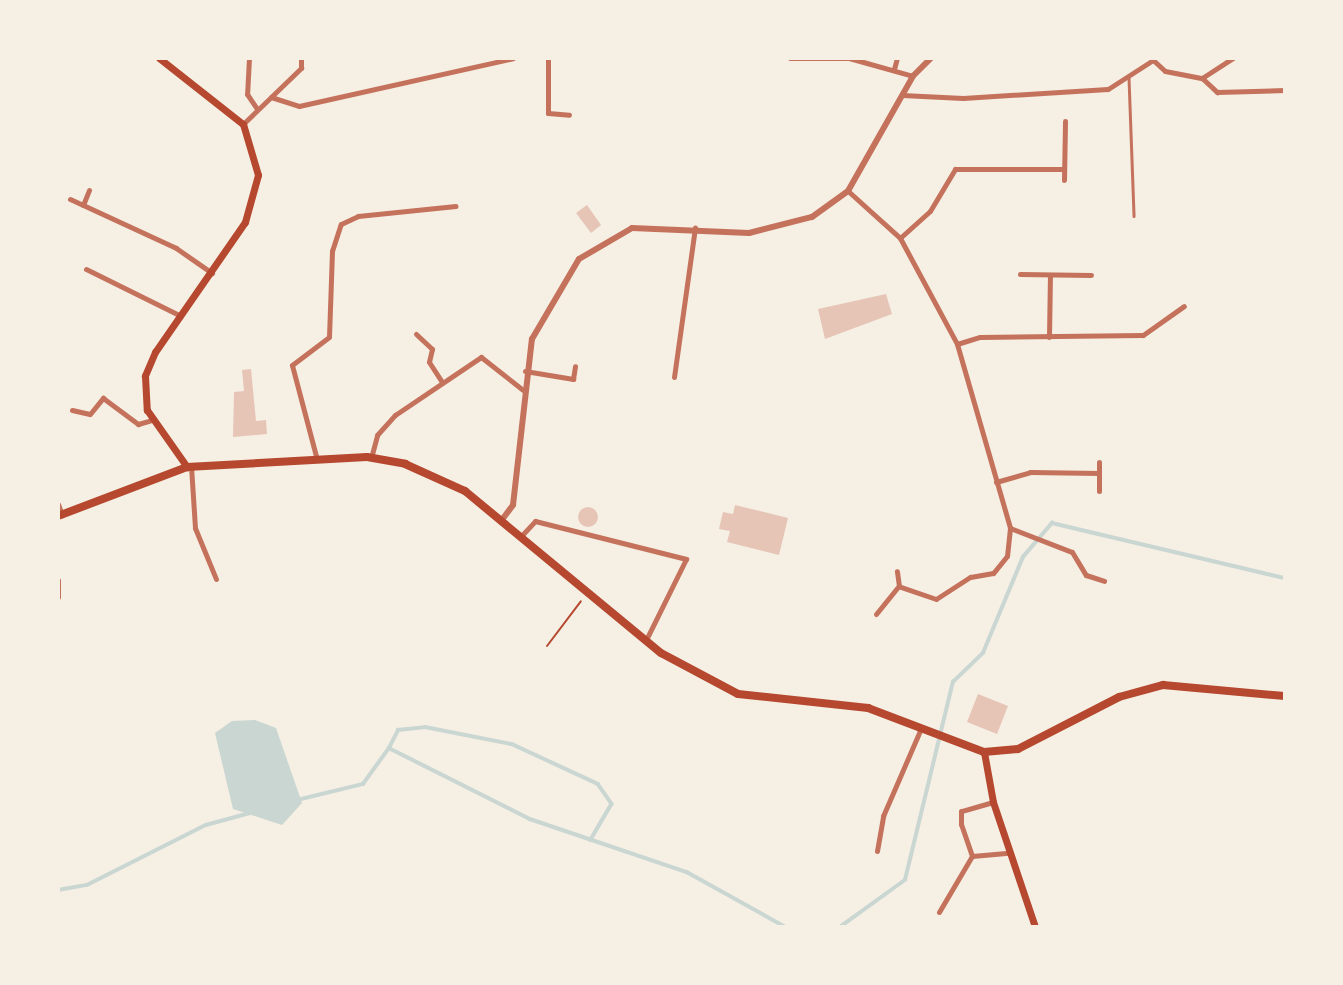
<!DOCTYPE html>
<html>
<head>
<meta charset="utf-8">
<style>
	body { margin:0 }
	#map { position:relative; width:1343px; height:985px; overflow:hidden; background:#f6efe4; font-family:Georgia,serif }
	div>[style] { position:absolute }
	.water>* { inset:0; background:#c9d6d2 }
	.stream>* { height:3.5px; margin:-1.75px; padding:0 1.75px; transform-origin:1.75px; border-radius:1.75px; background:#c9d6d2 }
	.building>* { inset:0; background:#e6c5b7 }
	.round { border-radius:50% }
	.path>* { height:2px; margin:-1px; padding:0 1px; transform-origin:1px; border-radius:1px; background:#b5482f }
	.service>* { height:2.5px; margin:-1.25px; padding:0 1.25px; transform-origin:1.25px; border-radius:1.25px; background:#c5725c }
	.minor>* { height:5px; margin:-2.5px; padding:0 2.5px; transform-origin:2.5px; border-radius:2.5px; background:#c5725c }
	.tertiary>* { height:6px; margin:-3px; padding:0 3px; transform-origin:3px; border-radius:3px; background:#c5725c }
	.secondary>* { height:7px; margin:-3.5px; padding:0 3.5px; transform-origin:3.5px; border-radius:3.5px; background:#b5482f }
	.primary>* { height:8px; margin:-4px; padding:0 4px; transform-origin:4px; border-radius:4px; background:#b5482f }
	span { translate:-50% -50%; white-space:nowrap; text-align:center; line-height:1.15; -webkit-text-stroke:5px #f6efe4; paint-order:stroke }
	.frame { position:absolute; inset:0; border:60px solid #f6efe4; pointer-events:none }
</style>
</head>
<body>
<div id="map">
	<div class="water">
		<i style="clip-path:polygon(255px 720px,276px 728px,302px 803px,282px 825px,233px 809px,215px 733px,232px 721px)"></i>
	</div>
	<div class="stream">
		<i style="left:389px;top:748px;width:20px;rotate:-63deg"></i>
		<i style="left:398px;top:730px;width:27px;rotate:-6deg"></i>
		<i style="left:425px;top:727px;width:89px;rotate:11.1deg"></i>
		<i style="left:512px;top:744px;width:95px;rotate:24.9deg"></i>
		<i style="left:598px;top:784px;width:24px;rotate:55deg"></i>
		<i style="left:612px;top:804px;width:42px;rotate:120.3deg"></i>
		<i style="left:297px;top:800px;width:68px;rotate:-13.6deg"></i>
		<i style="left:363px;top:784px;width:44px;rotate:-54.2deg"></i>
		<i style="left:389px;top:748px;width:158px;rotate:26.7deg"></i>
		<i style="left:530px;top:819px;width:166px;rotate:18.7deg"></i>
		<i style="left:687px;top:872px;width:113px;rotate:29.1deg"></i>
		<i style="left:58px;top:890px;width:29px;rotate:-10deg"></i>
		<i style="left:87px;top:885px;width:133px;rotate:-26.8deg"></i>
		<i style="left:206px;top:825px;width:46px;rotate:-15.3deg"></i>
		<i style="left:840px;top:927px;width:80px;rotate:-35.9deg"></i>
		<i style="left:905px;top:880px;width:204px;rotate:-76.4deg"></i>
		<i style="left:953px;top:682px;width:42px;rotate:-44deg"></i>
		<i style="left:983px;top:653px;width:104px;rotate:-67.4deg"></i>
		<i style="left:1023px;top:557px;width:45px;rotate:-49.5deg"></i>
		<i style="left:1052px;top:523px;width:239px;rotate:13.3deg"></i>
	</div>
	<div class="building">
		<i style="clip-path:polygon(587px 205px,601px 225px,591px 233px,576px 213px)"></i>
		<i style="clip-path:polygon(886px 294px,892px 314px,825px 339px,818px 309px)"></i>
		<i style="clip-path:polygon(251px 369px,256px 421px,266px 420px,267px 434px,233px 437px,234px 392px,244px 391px,242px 370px)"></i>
		<i style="clip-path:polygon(735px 505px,788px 518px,779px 555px,727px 542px,730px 531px,719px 529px,723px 512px,733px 514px)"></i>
		<i class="round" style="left:578px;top:507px;width:20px;height:20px"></i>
		<i style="clip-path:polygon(978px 694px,1008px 706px,997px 734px,967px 722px)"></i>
	</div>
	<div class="path">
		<i style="left:547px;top:646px;width:56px;rotate:-52.9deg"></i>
	</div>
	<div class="service">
		<i style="left:1129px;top:78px;width:138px;rotate:87.9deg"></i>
	</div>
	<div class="minor">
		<i style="left:249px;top:58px;width:36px;rotate:93deg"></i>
		<i style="left:247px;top:94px;width:18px;rotate:56deg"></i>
		<i style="left:548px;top:58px;width:55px;rotate:90deg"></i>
		<i style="left:548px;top:113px;width:21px;rotate:5deg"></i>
		<i style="left:790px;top:58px;width:59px"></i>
		<i style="left:849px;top:58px;width:66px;rotate:15.7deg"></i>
		<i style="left:1151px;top:58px;width:19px;rotate:43deg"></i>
		<i style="left:1165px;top:71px;width:38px;rotate:11deg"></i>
		<i style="left:1202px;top:78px;width:37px;rotate:-33deg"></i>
		<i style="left:894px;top:69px;width:11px;rotate:-75deg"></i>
		<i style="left:1202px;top:78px;width:21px;rotate:43deg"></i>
		<i style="left:1217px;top:92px;width:68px;rotate:-1.7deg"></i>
		<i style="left:902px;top:95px;width:61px;rotate:2.8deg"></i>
		<i style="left:963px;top:98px;width:145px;rotate:-3.6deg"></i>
		<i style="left:1108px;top:89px;width:54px;rotate:-32.8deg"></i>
		<i style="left:271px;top:97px;width:29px;rotate:18deg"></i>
		<i style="left:299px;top:106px;width:219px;rotate:-12.6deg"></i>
		<i style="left:243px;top:124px;width:81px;rotate:-44deg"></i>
		<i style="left:301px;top:68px;width:10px;rotate:-90deg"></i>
		<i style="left:1064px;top:180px;width:59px;rotate:-89deg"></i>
		<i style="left:848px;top:191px;width:70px;rotate:42.1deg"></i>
		<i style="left:900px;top:238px;width:120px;rotate:61.7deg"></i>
		<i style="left:957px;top:344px;width:191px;rotate:73.9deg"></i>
		<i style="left:1010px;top:528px;width:28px;rotate:96deg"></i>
		<i style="left:1007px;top:556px;width:22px;rotate:129deg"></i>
		<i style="left:993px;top:573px;width:23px;rotate:170deg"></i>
		<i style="left:970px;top:577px;width:40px;rotate:147.1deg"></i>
		<i style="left:936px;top:599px;width:39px;rotate:-161deg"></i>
		<i style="left:70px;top:199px;width:117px;rotate:24.8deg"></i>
		<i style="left:176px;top:248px;width:44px;rotate:34.8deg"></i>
		<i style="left:83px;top:205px;width:16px;rotate:-68deg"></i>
		<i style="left:900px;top:238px;width:40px;rotate:-42deg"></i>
		<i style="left:930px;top:211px;width:49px;rotate:-59.2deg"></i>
		<i style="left:955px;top:169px;width:109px"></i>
		<i style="left:86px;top:269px;width:106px;rotate:26.3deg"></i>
		<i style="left:1020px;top:274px;width:71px;rotate:0.8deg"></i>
		<i style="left:416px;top:334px;width:22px;rotate:43deg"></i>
		<i style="left:432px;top:349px;width:13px;rotate:103deg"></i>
		<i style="left:429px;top:362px;width:24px;rotate:57deg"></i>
		<i style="left:1049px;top:337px;width:62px;rotate:-89.1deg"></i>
		<i style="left:957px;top:344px;width:24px;rotate:-17deg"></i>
		<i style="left:980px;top:337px;width:163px;rotate:-0.7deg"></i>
		<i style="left:1143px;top:335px;width:50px;rotate:-35.3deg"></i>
		<i style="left:525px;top:371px;width:49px;rotate:9.5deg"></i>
		<i style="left:573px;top:379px;width:13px;rotate:-81deg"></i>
		<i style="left:674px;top:377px;width:151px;rotate:-82deg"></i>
		<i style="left:72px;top:410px;width:18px;rotate:13deg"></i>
		<i style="left:90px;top:414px;width:21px;rotate:-51deg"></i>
		<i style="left:103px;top:398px;width:44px;rotate:36.6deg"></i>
		<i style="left:138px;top:424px;width:15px;rotate:-16deg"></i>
		<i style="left:316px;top:456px;width:94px;rotate:-104.8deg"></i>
		<i style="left:292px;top:365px;width:46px;rotate:-37.1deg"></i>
		<i style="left:329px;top:337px;width:86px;rotate:-88deg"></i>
		<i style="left:332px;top:251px;width:28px;rotate:-72deg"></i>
		<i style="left:341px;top:224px;width:19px;rotate:-25deg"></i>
		<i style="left:358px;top:216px;width:98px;rotate:-5.9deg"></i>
		<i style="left:371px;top:458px;width:24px;rotate:-75deg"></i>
		<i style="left:377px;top:435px;width:27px;rotate:-48deg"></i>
		<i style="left:395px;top:415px;width:104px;rotate:-34deg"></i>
		<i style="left:481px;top:357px;width:53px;rotate:38.2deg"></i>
		<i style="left:191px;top:466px;width:62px;rotate:86.3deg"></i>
		<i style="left:195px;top:528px;width:55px;rotate:67.6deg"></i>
		<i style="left:996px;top:482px;width:35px;rotate:-16deg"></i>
		<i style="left:1030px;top:472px;width:69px;rotate:0.8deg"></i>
		<i style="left:1099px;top:491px;width:29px;rotate:-90deg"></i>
		<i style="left:58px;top:504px;width:12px;rotate:70deg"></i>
		<i style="left:1010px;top:528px;width:66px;rotate:21.2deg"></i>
		<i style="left:1072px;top:552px;width:27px;rotate:59deg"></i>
		<i style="left:1086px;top:575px;width:19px;rotate:18deg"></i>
		<i style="left:523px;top:534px;width:18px;rotate:-47deg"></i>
		<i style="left:535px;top:521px;width:156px;rotate:14.1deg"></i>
		<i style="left:686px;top:559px;width:90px;rotate:116.3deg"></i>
		<i style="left:58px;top:580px;width:17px;rotate:90deg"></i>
		<i style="left:876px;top:614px;width:36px;rotate:-51deg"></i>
		<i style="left:899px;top:586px;width:15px;rotate:-98deg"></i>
		<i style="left:993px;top:802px;width:33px;rotate:164deg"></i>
		<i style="left:961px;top:811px;width:13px;rotate:90deg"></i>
		<i style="left:961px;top:824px;width:34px;rotate:71deg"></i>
		<i style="left:972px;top:856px;width:37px;rotate:-5deg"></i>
		<i style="left:877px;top:851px;width:36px;rotate:-80deg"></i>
		<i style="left:883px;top:816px;width:96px;rotate:-66.6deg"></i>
		<i style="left:939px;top:912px;width:65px;rotate:-59.5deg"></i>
	</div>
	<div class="tertiary">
		<i style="left:504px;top:517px;width:15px;rotate:-53deg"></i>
		<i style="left:513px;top:505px;width:167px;rotate:-83.5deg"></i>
		<i style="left:532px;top:339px;width:93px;rotate:-59.6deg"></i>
		<i style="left:579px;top:259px;width:61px;rotate:-30.3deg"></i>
		<i style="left:632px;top:228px;width:117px;rotate:2.4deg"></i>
		<i style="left:749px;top:233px;width:65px;rotate:-14.3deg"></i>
		<i style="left:812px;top:217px;width:44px;rotate:-35.8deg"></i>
		<i style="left:848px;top:191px;width:132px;rotate:-60.5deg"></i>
		<i style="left:913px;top:76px;width:25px;rotate:-45deg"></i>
	</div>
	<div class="secondary">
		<i style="left:159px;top:58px;width:107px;rotate:38.2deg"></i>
		<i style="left:243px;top:124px;width:53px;rotate:73.6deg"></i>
		<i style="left:258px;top:175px;width:49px;rotate:105.5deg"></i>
		<i style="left:245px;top:222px;width:158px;rotate:124.7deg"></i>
		<i style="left:155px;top:352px;width:26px;rotate:113deg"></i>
		<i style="left:145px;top:376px;width:34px;rotate:87deg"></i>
		<i style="left:147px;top:410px;width:70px;rotate:54.9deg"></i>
		<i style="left:984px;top:752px;width:51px;rotate:79.8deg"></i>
		<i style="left:993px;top:802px;width:132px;rotate:71.4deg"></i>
	</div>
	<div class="primary">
		<i style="left:58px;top:516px;width:138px;rotate:-20.8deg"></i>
		<i style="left:187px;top:467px;width:180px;rotate:-3.2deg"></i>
		<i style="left:367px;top:457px;width:39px;rotate:10deg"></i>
		<i style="left:405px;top:464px;width:66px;rotate:24.2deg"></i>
		<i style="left:465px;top:491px;width:254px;rotate:39.6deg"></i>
		<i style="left:661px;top:653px;width:87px;rotate:28deg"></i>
		<i style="left:738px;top:694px;width:131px;rotate:6.1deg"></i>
		<i style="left:868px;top:708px;width:124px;rotate:20.8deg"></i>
		<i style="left:984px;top:752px;width:34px;rotate:-5deg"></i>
		<i style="left:1018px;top:749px;width:114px;rotate:-27.2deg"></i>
		<i style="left:1119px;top:697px;width:46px;rotate:-15.3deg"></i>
		<i style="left:1163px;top:685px;width:122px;rotate:5.2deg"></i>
	</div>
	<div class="frame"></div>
</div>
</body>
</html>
